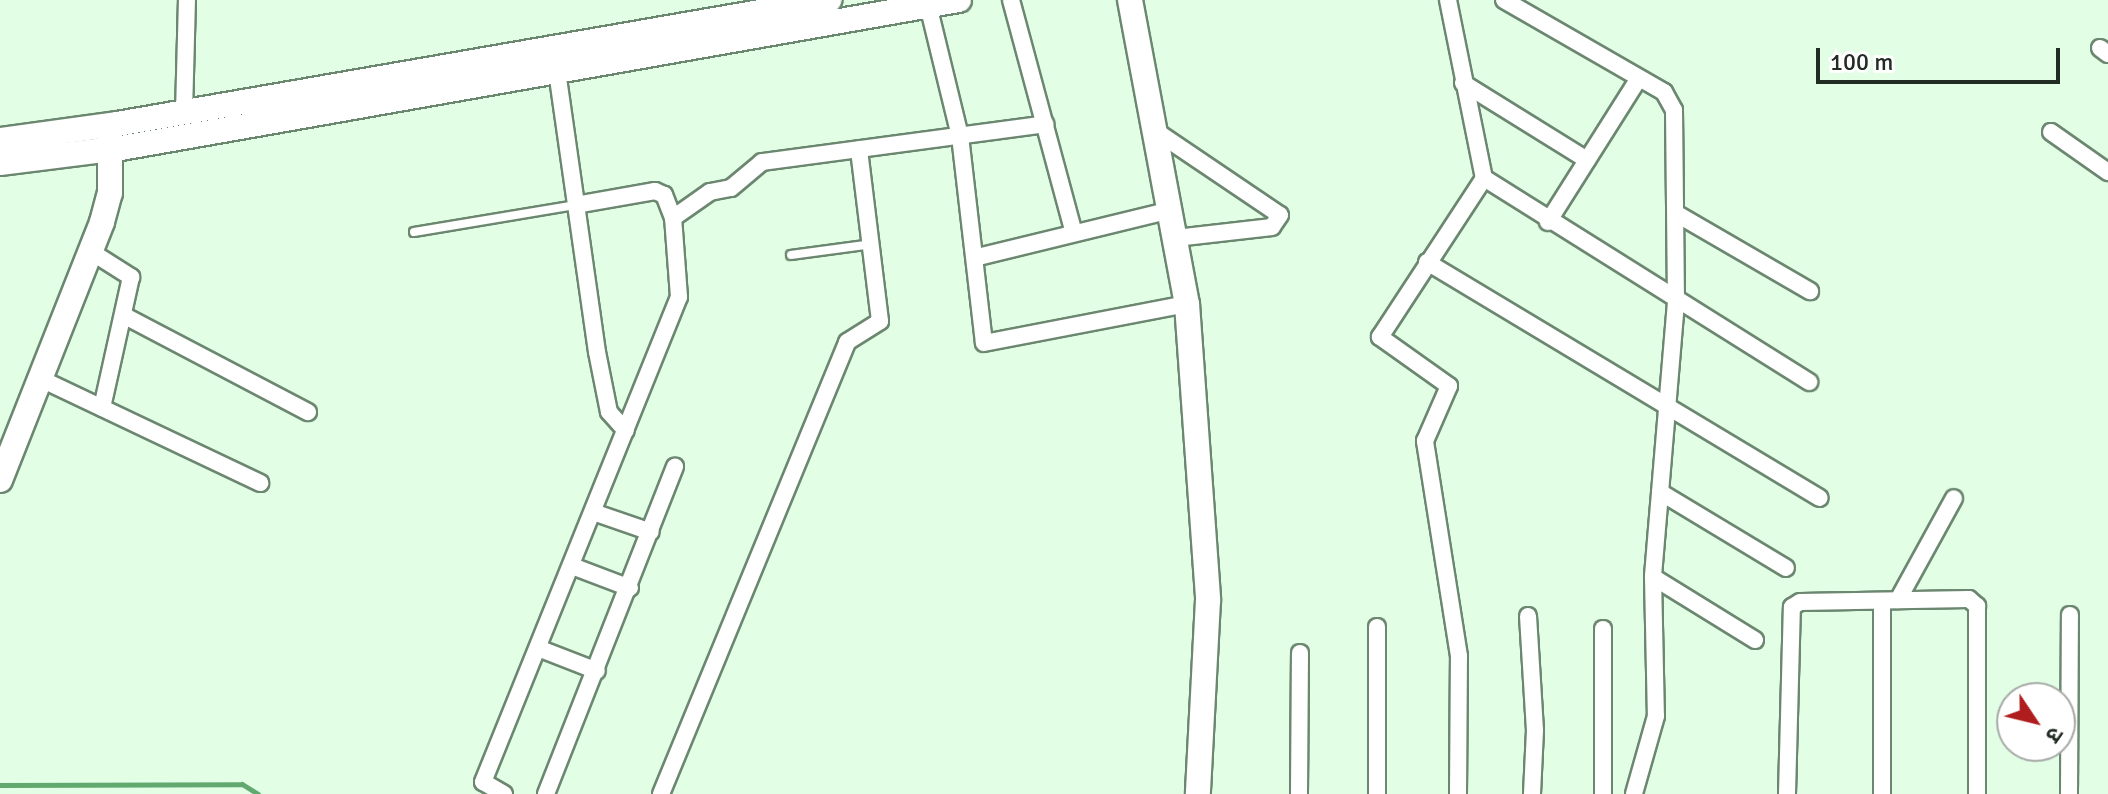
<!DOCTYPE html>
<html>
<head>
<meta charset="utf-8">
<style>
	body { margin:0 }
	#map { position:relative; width:2108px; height:794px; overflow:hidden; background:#e2ffe6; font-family:Signika,"Noto Sans Devanagari",sans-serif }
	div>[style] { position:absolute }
	.stream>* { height:5px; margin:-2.5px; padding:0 2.5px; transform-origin:2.5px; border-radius:2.5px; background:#62a970 }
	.roads { filter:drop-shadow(2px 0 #6c8770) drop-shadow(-2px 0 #6c8770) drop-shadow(0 2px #6c8770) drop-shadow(0 -2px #6c8770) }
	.lane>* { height:8px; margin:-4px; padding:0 4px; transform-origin:4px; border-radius:4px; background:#fff }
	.street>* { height:16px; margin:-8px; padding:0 8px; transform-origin:8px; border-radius:8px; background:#fff }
	.secondary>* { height:24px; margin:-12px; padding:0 12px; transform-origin:12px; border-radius:12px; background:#fff }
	span { translate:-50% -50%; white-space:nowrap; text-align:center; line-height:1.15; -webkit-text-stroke:7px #fff; paint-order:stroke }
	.north { position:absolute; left:1996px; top:682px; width:80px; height:80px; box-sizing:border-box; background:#fff; border:2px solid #a6aba7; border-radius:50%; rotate:125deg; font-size:22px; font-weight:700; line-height:32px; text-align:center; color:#212c23 }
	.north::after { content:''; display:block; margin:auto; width:28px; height:36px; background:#af1d1f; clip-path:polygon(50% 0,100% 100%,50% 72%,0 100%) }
	.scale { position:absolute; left:1816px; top:48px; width:244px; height:36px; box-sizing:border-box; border:4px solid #212c23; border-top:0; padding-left:10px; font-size:24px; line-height:28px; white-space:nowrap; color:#212c23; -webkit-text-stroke:6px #fff; paint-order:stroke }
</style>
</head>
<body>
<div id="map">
	<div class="stream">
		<i style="left:0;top:785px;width:242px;rotate:-0.2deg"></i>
		<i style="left:242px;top:784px;width:19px;rotate:32deg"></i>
	</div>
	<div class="roads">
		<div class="lane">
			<i style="left:414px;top:232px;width:163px;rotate:-9.5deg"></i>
			<i style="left:791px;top:255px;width:82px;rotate:-7.7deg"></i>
		</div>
		<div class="street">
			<i style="left:1011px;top:0;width:241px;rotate:74.9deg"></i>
			<i style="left:1448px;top:0;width:182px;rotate:78.6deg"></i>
			<i style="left:1484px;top:178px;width:384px;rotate:32.1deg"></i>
			<i style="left:1504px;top:0;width:185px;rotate:29.9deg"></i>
			<i style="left:1664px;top:92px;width:21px;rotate:61deg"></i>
			<i style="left:1674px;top:110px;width:192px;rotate:89.4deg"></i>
			<i style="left:1676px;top:302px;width:276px;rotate:94.8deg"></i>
			<i style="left:1653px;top:577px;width:139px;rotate:88.8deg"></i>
			<i style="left:1656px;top:716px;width:81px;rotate:105.8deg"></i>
			<i style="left:928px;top:5px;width:135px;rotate:76.3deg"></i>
			<i style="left:960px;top:136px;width:208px;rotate:83.4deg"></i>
			<i style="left:984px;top:343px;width:207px;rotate:-10.9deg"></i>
			<i style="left:2100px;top:48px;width:10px;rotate:37deg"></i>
			<i style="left:557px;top:71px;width:284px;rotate:81.9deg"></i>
			<i style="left:597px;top:352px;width:61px;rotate:78.7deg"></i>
			<i style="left:609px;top:412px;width:25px;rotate:48deg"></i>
			<i style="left:1463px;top:83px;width:146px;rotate:31.8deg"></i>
			<i style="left:184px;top:113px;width:113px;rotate:-88.5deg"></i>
			<i style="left:1157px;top:132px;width:148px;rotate:34deg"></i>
			<i style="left:1280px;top:215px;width:14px;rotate:124deg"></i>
			<i style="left:1272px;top:227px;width:97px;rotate:173.5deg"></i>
			<i style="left:2051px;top:132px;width:70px;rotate:35.1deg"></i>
			<i style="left:1677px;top:214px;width:154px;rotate:30.1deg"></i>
			<i style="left:673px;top:218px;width:45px;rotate:-35.1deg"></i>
			<i style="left:710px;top:192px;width:21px;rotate:-11deg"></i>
			<i style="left:731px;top:188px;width:40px;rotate:-40deg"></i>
			<i style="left:762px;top:162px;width:286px;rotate:-7.6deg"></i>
			<i style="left:1548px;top:222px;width:170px;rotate:-57.7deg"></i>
			<i style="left:90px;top:251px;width:49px;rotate:32.4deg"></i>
			<i style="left:131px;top:277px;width:134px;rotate:102.5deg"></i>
			<i style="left:978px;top:257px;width:199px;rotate:-13.7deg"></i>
			<i style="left:1427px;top:262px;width:458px;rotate:31deg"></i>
			<i style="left:123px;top:315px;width:209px;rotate:27.7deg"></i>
			<i style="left:39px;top:378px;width:245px;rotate:25.4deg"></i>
			<i style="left:1660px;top:492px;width:147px;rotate:31.1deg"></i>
			<i style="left:593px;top:512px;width:61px;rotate:19deg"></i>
			<i style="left:572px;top:566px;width:62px;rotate:20.8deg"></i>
			<i style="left:1653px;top:577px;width:120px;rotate:31.7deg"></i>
			<i style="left:1898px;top:600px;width:116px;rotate:-61.2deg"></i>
			<i style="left:1882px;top:601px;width:193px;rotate:90deg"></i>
			<i style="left:1528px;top:616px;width:114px;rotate:86.5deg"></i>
			<i style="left:1535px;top:730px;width:64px;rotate:92.7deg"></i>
			<i style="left:1377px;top:627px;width:167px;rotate:90deg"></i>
			<i style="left:1603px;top:629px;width:165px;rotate:90deg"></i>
			<i style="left:538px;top:648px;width:63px;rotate:21.3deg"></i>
			<i style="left:504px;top:794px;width:24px;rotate:-150deg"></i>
			<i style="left:483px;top:782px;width:523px;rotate:-68deg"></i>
			<i style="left:679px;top:297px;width:79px;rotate:-94.3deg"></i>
			<i style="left:673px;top:218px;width:25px;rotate:-111deg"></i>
			<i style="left:664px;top:195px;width:10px;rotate:-156deg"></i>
			<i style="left:655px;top:191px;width:80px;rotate:170deg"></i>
			<i style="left:546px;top:794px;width:352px;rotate:-68.5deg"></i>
			<i style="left:661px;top:794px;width:489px;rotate:-67.6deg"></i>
			<i style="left:847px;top:342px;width:39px;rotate:-32deg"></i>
			<i style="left:880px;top:321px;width:173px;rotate:-97deg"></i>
			<i style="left:1299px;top:794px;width:141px;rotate:-89.6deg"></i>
			<i style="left:1458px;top:794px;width:138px;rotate:-89.6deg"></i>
			<i style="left:1459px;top:656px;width:218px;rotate:-99deg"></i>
			<i style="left:1425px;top:441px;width:60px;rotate:-66.4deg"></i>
			<i style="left:1449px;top:386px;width:85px;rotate:-144.6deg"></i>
			<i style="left:1380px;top:337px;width:190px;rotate:-56.8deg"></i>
			<i style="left:1787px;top:794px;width:187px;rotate:-88.5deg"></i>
			<i style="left:1792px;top:607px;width:9px;rotate:-32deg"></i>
			<i style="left:1800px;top:602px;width:169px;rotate:-1deg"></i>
			<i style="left:1969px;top:599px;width:11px;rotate:41deg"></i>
			<i style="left:1977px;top:606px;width:188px;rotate:90deg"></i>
			<i style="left:2069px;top:794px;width:179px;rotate:-89.7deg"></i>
		</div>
		<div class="secondary">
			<i style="left:1130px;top:0;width:309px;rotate:79.4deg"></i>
			<i style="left:1187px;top:304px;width:297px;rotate:85.9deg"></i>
			<i style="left:1208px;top:600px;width:194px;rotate:93deg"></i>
			<i style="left:0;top:140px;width:118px;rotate:-7.8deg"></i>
			<i style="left:117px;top:124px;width:723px;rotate:-9.88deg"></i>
			<i style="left:0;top:163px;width:122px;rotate:-7.1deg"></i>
			<i style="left:121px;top:148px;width:851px;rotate:-10.02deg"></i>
			<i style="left:0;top:480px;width:277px;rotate:-68.4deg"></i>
			<i style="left:102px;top:222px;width:30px;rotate:-75deg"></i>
			<i style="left:110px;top:193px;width:57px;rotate:-90deg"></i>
		</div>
	</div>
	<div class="north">उ</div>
	<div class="scale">100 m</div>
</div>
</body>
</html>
